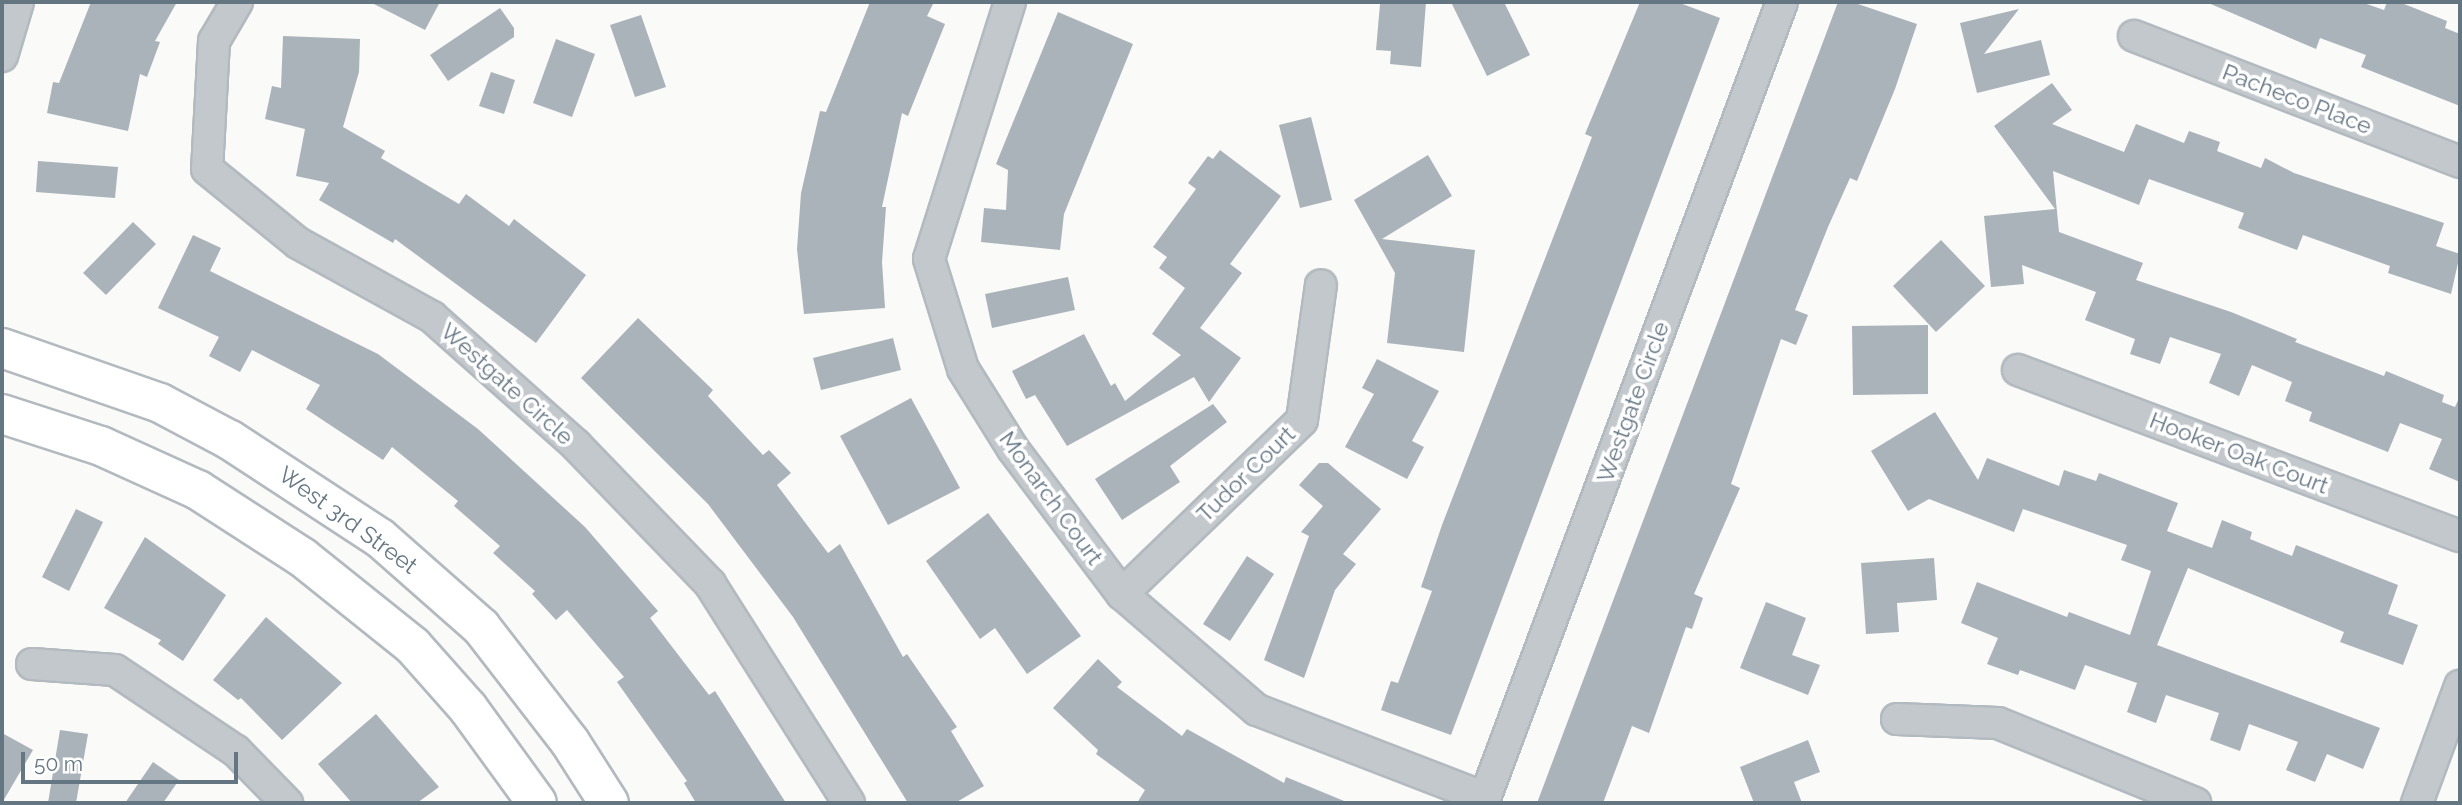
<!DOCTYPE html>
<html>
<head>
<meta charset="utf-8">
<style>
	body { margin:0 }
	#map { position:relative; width:2462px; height:805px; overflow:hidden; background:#fafaf8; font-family:Raleway,sans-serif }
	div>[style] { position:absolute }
	.building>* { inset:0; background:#aab3b9 }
	.roads { filter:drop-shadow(2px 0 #b3babf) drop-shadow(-2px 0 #b3babf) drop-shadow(0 2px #b3babf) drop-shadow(0 -2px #b3babf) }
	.minor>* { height:30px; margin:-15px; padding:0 15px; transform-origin:15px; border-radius:15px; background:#c3c8cc }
	.secondary>* { height:38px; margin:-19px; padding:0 19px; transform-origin:19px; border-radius:19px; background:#fff }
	span { translate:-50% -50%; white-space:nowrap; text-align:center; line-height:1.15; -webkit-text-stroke:7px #fff; paint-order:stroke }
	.street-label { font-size:23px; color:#657683 }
	.frame { position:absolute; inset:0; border:4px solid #657683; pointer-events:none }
	.scale { position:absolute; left:21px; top:752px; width:217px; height:32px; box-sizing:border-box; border:4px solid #657683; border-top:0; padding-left:9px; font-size:21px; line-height:24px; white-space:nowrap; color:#657683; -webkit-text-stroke:5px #fff; paint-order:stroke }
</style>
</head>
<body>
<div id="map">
	<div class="building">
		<i style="clip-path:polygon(91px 2px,177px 2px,155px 41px,160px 42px,147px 77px,140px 74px,128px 131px,47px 113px,53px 82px,59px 83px)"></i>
		<i style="clip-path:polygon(370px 2px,440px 2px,425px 30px)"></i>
		<i style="clip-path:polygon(870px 2px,934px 2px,927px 16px,945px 24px,908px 116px,902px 113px,882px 207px,886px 207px,882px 262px,885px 308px,804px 314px,797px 249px,801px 193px,820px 111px,826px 112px)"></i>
		<i style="clip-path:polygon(1426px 2px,1421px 67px,1390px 64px,1391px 51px,1376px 50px,1380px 4px)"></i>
		<i style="clip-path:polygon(1451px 2px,1504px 2px,1530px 55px,1487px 76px)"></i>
		<i style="clip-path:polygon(1640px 2px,1677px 2px,1720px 18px,1451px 735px,1381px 710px,1391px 681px,1398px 683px,1432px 591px,1421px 587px,1442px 525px,1592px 137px,1585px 134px)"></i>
		<i style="clip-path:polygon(1838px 2px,1852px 2px,1917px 24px,1895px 89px,1857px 181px,1850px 178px,1828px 227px,1795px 310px,1808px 315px,1796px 345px,1781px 339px,1731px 484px,1740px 488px,1694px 594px,1703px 598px,1692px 629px,1686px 627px,1649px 733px,1632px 726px,1603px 803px,1537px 803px)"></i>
		<i style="clip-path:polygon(2206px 2px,2361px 2px,2384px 10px,2387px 2px,2399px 2px,2447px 21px,2445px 28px,2460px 34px,2460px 106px,2361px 67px,2366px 55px,2320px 38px,2316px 49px)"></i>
		<i style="clip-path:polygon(500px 8px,514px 28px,514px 37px,448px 81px,430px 55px)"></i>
		<i style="clip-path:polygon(2019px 9px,1984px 54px,2041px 40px,2050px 75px,1977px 93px,1960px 23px)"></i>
		<i style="clip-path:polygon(1058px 12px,1133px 44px,1064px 214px,1060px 250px,981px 242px,984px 208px,1006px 210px,1008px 170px,996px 164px)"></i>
		<i style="clip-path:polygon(641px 15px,666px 87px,635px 97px,610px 25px)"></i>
		<i style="clip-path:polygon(283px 36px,360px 39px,359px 72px,343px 127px,385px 151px,381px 158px,459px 204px,466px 194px,509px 226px,514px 219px,586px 275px,536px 343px,395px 239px,393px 243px,319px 200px,329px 183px,296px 176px,305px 129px,265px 119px,272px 86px,281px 88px)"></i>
		<i style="clip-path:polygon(556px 39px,595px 54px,572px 117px,533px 103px)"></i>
		<i style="clip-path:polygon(491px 72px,515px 80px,504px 114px,479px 106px)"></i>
		<i style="clip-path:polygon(2052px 83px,2072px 110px,2052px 124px,2124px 152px,2136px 124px,2184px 143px,2189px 131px,2220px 142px,2217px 151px,2261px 168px,2265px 158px,2294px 173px,2444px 223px,2436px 246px,2460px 254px,2451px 294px,2388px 273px,2390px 266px,2303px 235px,2297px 250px,2238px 228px,2244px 213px,2149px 179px,2139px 205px,2053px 171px,2059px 232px,2143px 263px,2136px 280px,2231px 312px,2297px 339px,2295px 342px,2384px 376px,2386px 371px,2444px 395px,2442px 402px,2455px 407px,2460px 396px,2460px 482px,2429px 469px,2442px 439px,2400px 423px,2388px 452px,2309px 421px,2312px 412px,2285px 401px,2292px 382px,2252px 365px,2239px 396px,2209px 383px,2221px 354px,2170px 337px,2160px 364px,2130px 354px,2135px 339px,2085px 320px,2096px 292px,2022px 265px,2024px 284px,1991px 287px,1984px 216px,2055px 209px,1994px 126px)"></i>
		<i style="clip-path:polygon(1311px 117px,1332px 200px,1300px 208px,1279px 125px)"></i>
		<i style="clip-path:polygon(1220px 150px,1281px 196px,1230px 264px,1242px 273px,1200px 328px,1241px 358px,1209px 402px,1194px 377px,1067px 446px,1035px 395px,1026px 399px,1012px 371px,1084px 334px,1111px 386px,1115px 383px,1125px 401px,1181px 355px,1152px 334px,1185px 288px,1159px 268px,1167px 257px,1153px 247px,1196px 189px,1188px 183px,1208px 156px,1213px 159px)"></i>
		<i style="clip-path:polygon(1428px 155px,1452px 196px,1382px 239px,1475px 250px,1464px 352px,1387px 343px,1395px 273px,1354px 200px)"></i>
		<i style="clip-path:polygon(38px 161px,118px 167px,115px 198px,36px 192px)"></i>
		<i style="clip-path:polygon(133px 222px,156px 244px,106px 295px,83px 273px)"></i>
		<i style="clip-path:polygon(193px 235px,221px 248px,210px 271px,378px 354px,478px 429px,585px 527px,658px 611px,650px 618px,709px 695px,715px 691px,786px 803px,696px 803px,684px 783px,687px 781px,617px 682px,624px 677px,567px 610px,556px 620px,532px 594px,535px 591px,493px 553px,500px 546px,454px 506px,458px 501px,392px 447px,383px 460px,306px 409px,320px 385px,252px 350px,240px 372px,209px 356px,219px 337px,158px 308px)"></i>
		<i style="clip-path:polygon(1941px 240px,1985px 286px,1936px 332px,1893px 286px)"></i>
		<i style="clip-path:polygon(1068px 277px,1075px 310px,992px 328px,985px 294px)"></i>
		<i style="clip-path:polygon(638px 318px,713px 390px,708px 396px,763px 455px,769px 450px,791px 473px,777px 485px,828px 553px,840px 544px,903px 657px,907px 654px,957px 727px,951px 731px,984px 786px,955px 803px,908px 803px,793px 617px,708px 504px,581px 378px)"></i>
		<i style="clip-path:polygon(1928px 325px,1928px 394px,1853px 395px,1852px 326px)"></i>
		<i style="clip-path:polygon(893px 338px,901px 370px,821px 390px,813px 358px)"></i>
		<i style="clip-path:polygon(1377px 359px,1439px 391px,1412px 441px,1424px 447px,1407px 479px,1345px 447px,1374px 394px,1362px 388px)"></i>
		<i style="clip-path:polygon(911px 398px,960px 488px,888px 525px,840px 436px)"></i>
		<i style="clip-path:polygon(1213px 404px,1227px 422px,1170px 466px,1180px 482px,1122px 520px,1095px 479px)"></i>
		<i style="clip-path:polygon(1935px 412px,1978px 480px,1987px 458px,2059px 486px,2064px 470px,2096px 481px,2099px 473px,2178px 503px,2167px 531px,2212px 548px,2222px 520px,2252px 532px,2250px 539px,2292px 556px,2296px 545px,2398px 585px,2388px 614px,2418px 625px,2403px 665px,2340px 642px,2344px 632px,2188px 568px,2157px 645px,2380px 728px,2363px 769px,2327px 754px,2315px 782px,2286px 770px,2298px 742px,2249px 724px,2240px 751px,2210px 740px,2219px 713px,2166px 695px,2156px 723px,2127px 712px,2137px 683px,2085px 665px,2075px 690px,2020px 670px,2018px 675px,1987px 664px,1998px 638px,1961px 623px,1977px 582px,2067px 617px,2069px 612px,2130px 635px,2151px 571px,2121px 560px,2127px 545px,2023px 509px,2014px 532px,1929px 499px,1908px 511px,1871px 451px)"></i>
		<i style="clip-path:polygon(1319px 463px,1328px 463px,1381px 509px,1343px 554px,1356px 564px,1335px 590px,1304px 678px,1264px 660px,1309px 536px,1301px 532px,1323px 506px,1299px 485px)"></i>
		<i style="clip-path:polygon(76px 509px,103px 522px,69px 591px,42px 577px)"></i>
		<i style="clip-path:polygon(988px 513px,1081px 636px,1027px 674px,995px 628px,980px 639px,926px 561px)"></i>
		<i style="clip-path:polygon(145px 537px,226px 595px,183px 661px,158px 644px,161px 640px,104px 608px)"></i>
		<i style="clip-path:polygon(1247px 556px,1274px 574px,1230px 641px,1203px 624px)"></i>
		<i style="clip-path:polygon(1934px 558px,1937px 600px,1897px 603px,1899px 632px,1866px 634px,1861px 563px)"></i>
		<i style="clip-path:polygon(1766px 602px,1806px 618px,1792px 655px,1820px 665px,1808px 695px,1740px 668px)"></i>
		<i style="clip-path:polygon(266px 617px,342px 683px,282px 740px,241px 698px,238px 700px,213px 680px)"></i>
		<i style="clip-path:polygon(1098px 659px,1122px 682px,1117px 687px,1182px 736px,1187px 729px,1284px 783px,1286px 777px,1349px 803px,1137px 803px,1145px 790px,1096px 754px,1098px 750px,1053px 708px)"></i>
		<i style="clip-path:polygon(376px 714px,439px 787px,417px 803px,352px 803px,318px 764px)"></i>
		<i style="clip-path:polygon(60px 730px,88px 734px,76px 803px,48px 803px)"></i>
		<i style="clip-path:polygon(2px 733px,33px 750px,2px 803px)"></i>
		<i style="clip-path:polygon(1808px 740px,1820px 772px,1794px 782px,1802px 803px,1754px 803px,1740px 767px)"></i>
		<i style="clip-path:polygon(153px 762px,179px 780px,163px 803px,125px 803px)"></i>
	</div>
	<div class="roads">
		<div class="minor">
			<i style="left:237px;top:2px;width:45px;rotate:120.5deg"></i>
			<i style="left:214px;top:41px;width:128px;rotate:93.1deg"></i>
			<i style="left:207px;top:169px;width:117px;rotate:39.1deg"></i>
			<i style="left:298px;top:243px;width:153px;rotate:28.9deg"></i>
			<i style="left:432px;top:317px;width:193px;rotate:41.6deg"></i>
			<i style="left:576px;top:445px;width:193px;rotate:46deg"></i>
			<i style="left:710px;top:584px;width:259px;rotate:57.6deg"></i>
			<i style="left:1010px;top:2px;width:269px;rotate:107.5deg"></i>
			<i style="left:929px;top:259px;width:115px;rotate:72.8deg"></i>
			<i style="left:963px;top:369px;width:94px;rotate:58deg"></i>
			<i style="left:1013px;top:449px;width:181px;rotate:53.1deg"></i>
			<i style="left:1122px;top:594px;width:178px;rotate:40.7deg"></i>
			<i style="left:1257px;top:710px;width:244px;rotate:21.1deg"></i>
			<i style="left:2134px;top:36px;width:350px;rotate:21.1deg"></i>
			<i style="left:2px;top:56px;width:56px;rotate:-73.5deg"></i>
			<i style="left:2018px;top:370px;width:472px;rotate:20.6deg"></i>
			<i style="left:1122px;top:594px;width:250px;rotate:-44deg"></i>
			<i style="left:1302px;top:420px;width:136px;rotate:-82deg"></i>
			<i style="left:32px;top:664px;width:83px;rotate:4.1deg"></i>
			<i style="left:115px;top:670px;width:146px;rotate:33.8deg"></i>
			<i style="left:236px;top:751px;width:73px;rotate:45.6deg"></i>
			<i style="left:1897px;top:719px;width:101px;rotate:2.3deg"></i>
			<i style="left:1998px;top:723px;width:213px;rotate:22.1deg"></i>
			<i style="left:1483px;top:803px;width:855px;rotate:-69.53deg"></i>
			<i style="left:2417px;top:803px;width:125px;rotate:-69.8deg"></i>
		</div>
		<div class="secondary">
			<i style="left:2px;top:348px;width:167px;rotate:19.2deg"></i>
			<i style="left:160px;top:403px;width:79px;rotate:27.9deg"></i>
			<i style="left:230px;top:440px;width:179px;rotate:33.2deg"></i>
			<i style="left:380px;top:538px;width:135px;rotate:41.4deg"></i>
			<i style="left:481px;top:627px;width:145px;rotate:52.3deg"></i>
			<i style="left:570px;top:742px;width:72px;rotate:57.4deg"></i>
			<i style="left:2px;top:414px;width:104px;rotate:17.9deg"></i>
			<i style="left:101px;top:446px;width:107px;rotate:24.4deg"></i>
			<i style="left:198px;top:490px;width:124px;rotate:32.8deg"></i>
			<i style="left:302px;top:557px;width:142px;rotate:38.7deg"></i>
			<i style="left:413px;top:646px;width:83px;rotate:48.4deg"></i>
			<i style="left:468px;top:708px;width:117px;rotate:54deg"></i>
		</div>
	</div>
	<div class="street-label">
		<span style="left:2297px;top:99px;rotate:21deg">Pacheco Place</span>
		<span style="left:507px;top:384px;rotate:42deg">Westgate Circle</span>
		<span style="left:1633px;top:402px;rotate:-70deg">Westgate Circle</span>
		<span style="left:2239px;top:453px;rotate:21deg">Hooker Oak Court</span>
		<span style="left:1246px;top:474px;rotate:-44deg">Tudor Court</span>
		<span style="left:1051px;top:498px;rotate:54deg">Monarch Court</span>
		<span style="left:348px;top:520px;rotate:36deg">West 3rd Street</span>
	</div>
	<div class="frame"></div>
	<div class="scale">50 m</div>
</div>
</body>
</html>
